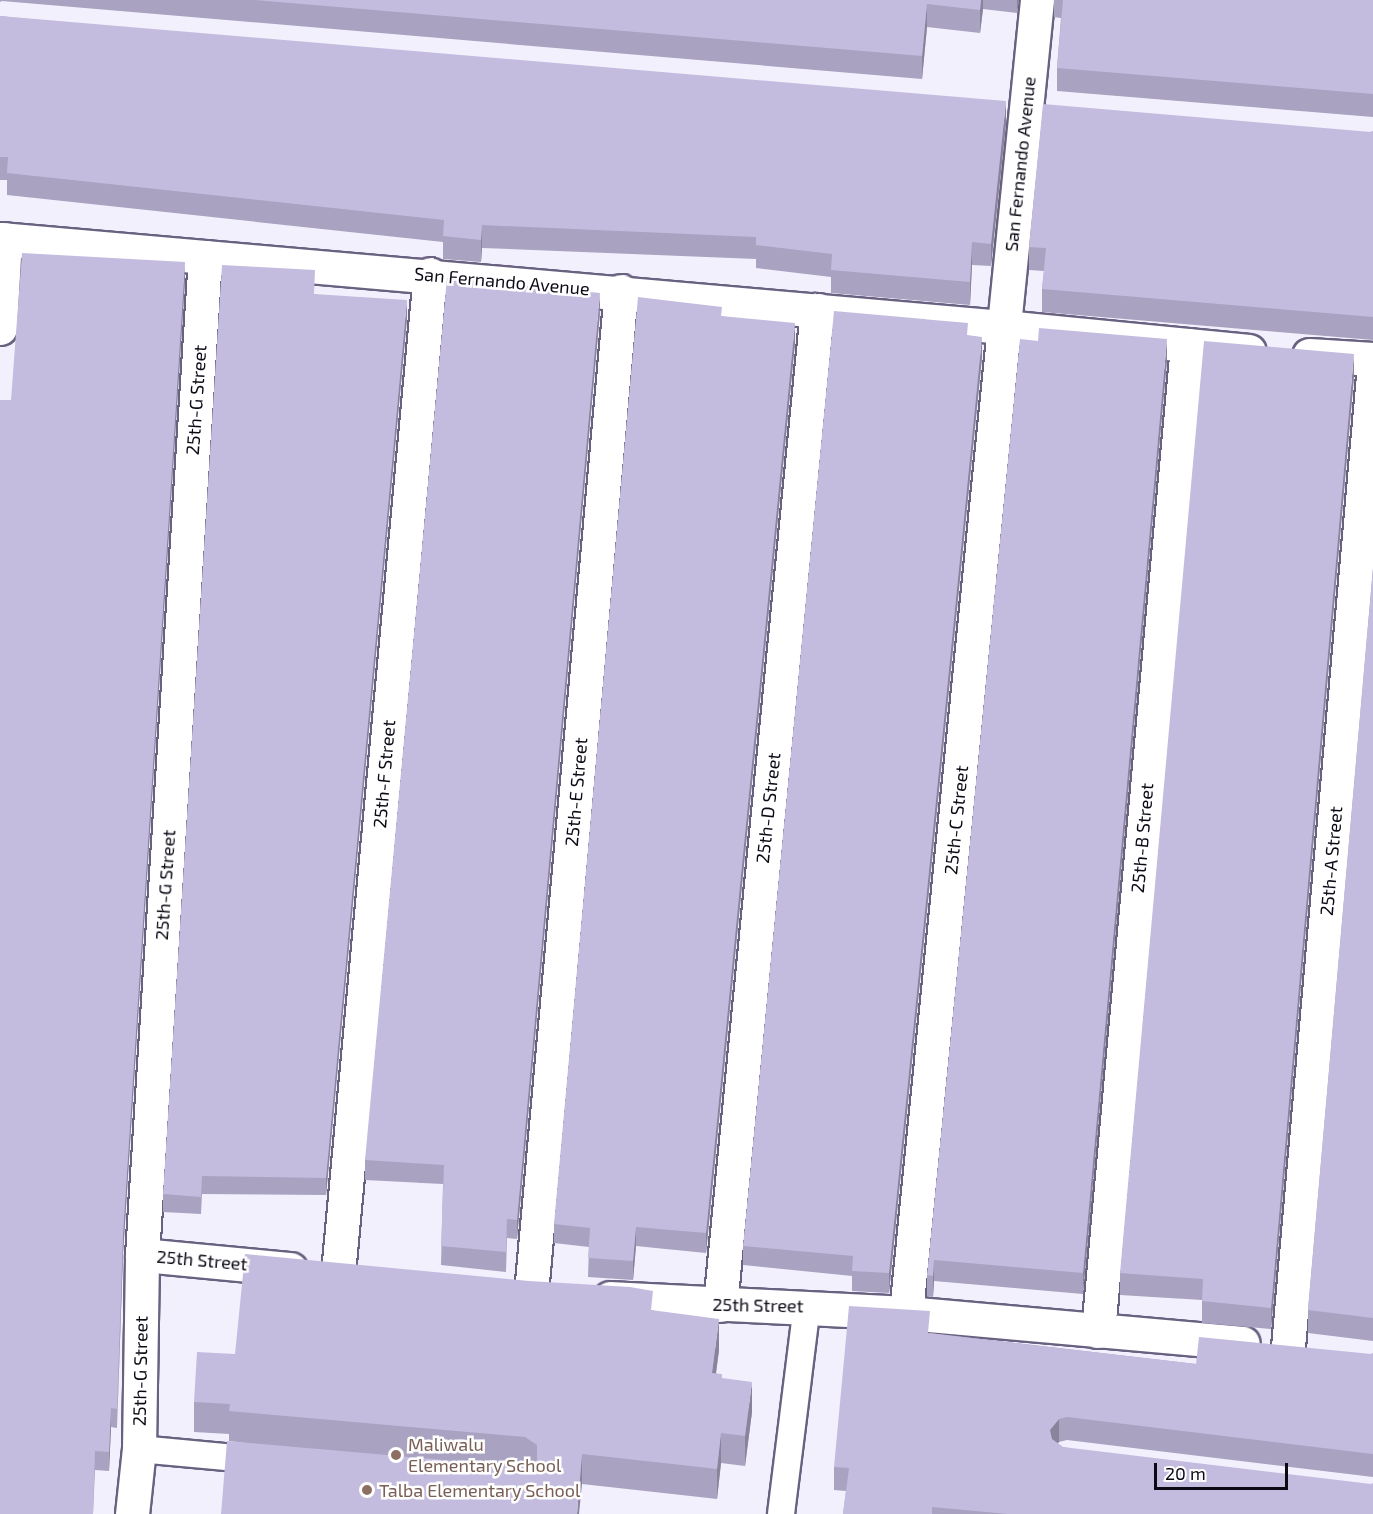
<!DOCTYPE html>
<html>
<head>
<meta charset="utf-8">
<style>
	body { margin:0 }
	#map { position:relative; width:1373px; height:1514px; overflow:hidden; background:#f3f0fe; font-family:"Exo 2",sans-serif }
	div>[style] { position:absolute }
	.roads { filter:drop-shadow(2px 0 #696180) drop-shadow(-2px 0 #696180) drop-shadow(0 2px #696180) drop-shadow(0 -2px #696180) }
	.lane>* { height:26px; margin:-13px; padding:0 13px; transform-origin:13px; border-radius:13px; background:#fff }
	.street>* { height:33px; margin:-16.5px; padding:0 16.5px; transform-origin:16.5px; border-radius:16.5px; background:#fff }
	.secondary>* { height:33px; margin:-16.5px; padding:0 16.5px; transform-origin:16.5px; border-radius:16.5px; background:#fff }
	.wall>* { inset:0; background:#a9a2c0 }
	.shaded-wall>* { inset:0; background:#89849c }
	.building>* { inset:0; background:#c4bcdf }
	.dots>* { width:16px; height:16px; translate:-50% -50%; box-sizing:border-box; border:3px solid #fff; border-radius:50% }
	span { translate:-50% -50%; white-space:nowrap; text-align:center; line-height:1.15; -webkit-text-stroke:5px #fff; paint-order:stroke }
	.street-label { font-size:18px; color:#0c0915 }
	.education-label { font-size:18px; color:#785e54 }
	.left { translate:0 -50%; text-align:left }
	.scale { position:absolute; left:1154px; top:1463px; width:134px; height:27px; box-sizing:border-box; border:3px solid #0c0915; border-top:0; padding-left:8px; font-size:18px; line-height:21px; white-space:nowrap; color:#0c0915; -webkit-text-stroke:4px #fff; paint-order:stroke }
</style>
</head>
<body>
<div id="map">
	<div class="roads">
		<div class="lane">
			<i style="left:139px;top:1449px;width:120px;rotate:5.3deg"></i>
			<i style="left:781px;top:1514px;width:210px;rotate:-82.9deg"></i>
		</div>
		<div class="street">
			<i style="left:0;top:239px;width:1008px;rotate:5.01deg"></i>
			<i style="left:1004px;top:327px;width:991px;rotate:95.68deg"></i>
			<i style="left:0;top:328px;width:89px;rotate:-86.8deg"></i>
			<i style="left:142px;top:1255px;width:149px;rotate:5.4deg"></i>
			<i style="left:338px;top:1273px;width:1003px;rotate:-84.74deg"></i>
			<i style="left:531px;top:1293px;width:1006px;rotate:-84.87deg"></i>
			<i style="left:610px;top:1298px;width:296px;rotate:2.9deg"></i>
			<i style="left:906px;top:1313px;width:338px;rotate:5.1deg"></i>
			<i style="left:720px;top:1305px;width:1000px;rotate:-84.43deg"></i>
			<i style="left:1098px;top:1331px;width:990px;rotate:-84.84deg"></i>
			<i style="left:1288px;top:1347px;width:976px;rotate:-85deg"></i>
			<i style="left:132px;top:1514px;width:65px;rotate:-83.9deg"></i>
			<i style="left:139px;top:1449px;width:194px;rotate:-89.1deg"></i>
			<i style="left:142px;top:1255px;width:1000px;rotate:-86.39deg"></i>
		</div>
		<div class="secondary">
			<i style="left:1037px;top:0;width:329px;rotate:95.8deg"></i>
			<i style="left:1004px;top:327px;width:246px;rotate:5.6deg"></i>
			<i style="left:1309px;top:355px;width:64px;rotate:3.6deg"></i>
		</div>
	</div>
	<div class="wall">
		<i style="clip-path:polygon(0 0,1019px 0,1017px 13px,983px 9px,980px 33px,927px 27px,922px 79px,2px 1px,0 2px)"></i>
		<i style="clip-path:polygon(1054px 0,1373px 0,1373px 117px,1057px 91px,1057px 68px,1061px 18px,1054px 17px)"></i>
		<i style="clip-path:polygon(0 16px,1006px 124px,991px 266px,972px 265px,970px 305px,831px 293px,831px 277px,756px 268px,756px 259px,482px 248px,481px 262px,443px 259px,443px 242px,7px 195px,7px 180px,0 180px)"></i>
		<i style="clip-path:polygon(1373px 131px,1373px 340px,1042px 312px,1042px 289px,1044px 271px,1029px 270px,1029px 247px)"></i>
		<i style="clip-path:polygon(185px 281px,123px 1254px,117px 1428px,111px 1427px,109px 1471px,95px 1470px,93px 1514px,0 1514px,11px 400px)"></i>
		<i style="clip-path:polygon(315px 294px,407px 318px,326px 1195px,202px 1194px,201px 1214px,163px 1212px,163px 1194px)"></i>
		<i style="clip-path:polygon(600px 312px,517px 1239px,507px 1238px,506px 1272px,441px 1265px,443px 1184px,365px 1180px,365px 1160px)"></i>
		<i style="clip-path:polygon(722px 316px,795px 343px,706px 1253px,636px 1246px,633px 1280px,588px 1277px,589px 1247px,554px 1243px,554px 1224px)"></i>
		<i style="clip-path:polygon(968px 335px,982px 357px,889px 1293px,852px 1291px,852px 1276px,743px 1265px,743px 1246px)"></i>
		<i style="clip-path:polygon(1167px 360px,1083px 1294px,934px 1281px,933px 1297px,927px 1296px,927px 1275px)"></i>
		<i style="clip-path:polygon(1354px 376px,1271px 1329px,1202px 1323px,1202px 1300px,1120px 1295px,1120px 1273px)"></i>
		<i style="clip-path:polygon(1373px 568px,1373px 1341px,1308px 1333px,1308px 1310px)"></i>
		<i style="clip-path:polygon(653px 1310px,719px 1350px,716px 1373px,722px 1378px,752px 1412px,745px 1466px,721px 1463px,717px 1499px,582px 1484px,229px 1441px,229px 1434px,194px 1432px,194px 1402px,235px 1354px)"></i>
		<i style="clip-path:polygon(930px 1333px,1196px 1364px,1371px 1354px,1373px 1353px,1373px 1477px,1067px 1440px,1059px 1442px,1057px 1443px,1063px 1447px,1373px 1514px,843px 1514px,846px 1491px,834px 1490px,834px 1467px)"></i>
	</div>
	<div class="shaded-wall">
		<i style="clip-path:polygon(981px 0,983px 0,983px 9px,980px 33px,980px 10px)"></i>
		<i style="clip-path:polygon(1017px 0,1019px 0,1017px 13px)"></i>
		<i style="clip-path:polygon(927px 4px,927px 27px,922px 79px,922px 56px)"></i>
		<i style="clip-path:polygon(1006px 101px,1006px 124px,991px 266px,991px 244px)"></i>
		<i style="clip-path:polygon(482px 225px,482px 248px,481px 262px,481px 240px)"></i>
		<i style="clip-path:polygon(972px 242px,972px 265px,970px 305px,970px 282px)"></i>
		<i style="clip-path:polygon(185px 262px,185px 281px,123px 1254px,117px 1428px,123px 1235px)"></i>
		<i style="clip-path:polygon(600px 293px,600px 312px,517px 1239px,517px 1220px)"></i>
		<i style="clip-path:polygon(407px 300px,407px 318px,326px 1195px,326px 1178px)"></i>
		<i style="clip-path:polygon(795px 323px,795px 343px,706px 1253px,706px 1233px)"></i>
		<i style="clip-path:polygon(982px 337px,982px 357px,889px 1293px,889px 1273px)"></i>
		<i style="clip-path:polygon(1167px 339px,1167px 360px,1083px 1294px,1083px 1273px)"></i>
		<i style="clip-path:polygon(1354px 354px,1354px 376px,1271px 1329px,1271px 1308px)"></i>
		<i style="clip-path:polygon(636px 1227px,636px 1246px,633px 1280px,633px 1261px)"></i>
		<i style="clip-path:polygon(934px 1260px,934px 1281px,933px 1297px,933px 1276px)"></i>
		<i style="clip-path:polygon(719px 1319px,719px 1350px,712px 1403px,712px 1373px)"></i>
		<i style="clip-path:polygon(752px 1382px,752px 1412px,745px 1466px,745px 1436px)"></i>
		<i style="clip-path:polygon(111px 1408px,111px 1427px,109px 1471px,109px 1452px)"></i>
		<i style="clip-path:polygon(1059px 1419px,1059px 1442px,1050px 1453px,1050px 1430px)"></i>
		<i style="clip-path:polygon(721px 1433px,721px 1463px,717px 1499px,717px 1469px)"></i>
		<i style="clip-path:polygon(582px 1454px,582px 1484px,579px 1514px,577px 1514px)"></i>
	</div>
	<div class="building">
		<i style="clip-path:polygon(255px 0,981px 0,980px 10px,927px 4px,922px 56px)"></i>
		<i style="clip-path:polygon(1063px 0,1373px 0,1373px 94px,1057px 68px)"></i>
		<i style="clip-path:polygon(0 16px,1006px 101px,991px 244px,972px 242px,970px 282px,831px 270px,832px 254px,756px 245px,756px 237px,482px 225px,481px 240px,443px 236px,444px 220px,7px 173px,8px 157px,0 157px)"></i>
		<i style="clip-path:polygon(1043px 104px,1371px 132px,1373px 131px,1373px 317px,1042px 289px,1046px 248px,1029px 247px)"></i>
		<i style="clip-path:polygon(22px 253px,185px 262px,123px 1235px,117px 1409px,111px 1408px,109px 1452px,95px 1451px,93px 1514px,0 1514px,0 400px,11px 400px)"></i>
		<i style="clip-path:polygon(222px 265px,315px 270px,314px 294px,407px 300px,326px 1178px,202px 1176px,201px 1197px,163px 1194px)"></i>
		<i style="clip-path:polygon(447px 278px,600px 293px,517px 1220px,507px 1219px,506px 1252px,441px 1246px,444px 1165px,365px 1160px)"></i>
		<i style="clip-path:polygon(638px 297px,722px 307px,721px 316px,795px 323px,706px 1233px,636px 1227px,633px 1261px,588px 1258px,590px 1228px,554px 1224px)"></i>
		<i style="clip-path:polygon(834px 311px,968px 323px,967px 335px,982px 337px,889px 1273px,852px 1271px,853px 1256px,743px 1246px)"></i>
		<i style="clip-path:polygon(1039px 328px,1167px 339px,1083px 1273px,934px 1260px,933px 1276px,927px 1275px,1020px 339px,1038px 341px)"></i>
		<i style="clip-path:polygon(1204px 341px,1354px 354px,1271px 1308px,1202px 1301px,1203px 1279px,1120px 1273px)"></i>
		<i style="clip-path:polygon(1373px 568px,1373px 1318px,1308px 1310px)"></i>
		<i style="clip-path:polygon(245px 1254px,529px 1281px,630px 1287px,653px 1291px,651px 1310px,719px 1319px,712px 1373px,722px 1374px,722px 1378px,752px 1382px,745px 1436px,721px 1433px,717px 1469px,582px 1454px,577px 1514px,221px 1514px,227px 1441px,523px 1467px,537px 1460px,537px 1445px,525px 1437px,229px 1411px,230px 1404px,194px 1402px,197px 1352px,235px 1354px)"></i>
		<i style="clip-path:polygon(849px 1306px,930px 1311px,928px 1333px,1196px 1364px,1199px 1337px,1371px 1354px,1373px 1353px,1373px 1454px,1067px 1417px,1059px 1419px,1050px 1430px,1052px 1439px,1063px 1447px,1371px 1484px,1373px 1483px,1373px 1514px,1008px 1514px,932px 1507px,932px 1514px,843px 1514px,849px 1468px,834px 1467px)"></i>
	</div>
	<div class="dots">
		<i style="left:396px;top:1455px;background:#8d6e63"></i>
		<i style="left:367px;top:1490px;background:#8d6e63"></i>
	</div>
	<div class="street-label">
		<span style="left:1020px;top:164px;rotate:-84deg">San Fernando Avenue</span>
		<span style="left:502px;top:281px;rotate:5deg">San Fernando Avenue</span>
		<span style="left:196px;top:400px;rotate:-86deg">25th-G Street</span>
		<span style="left:384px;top:774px;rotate:-85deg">25th-F Street</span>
		<span style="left:576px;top:792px;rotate:-85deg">25th-E Street</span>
		<span style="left:768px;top:808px;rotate:-84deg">25th-D Street</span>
		<span style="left:956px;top:820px;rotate:-84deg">25th-C Street</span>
		<span style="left:1142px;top:838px;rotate:-85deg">25th-B Street</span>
		<span style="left:1331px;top:861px;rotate:-85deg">25th-A Street</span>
		<span style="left:165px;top:885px;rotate:-86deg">25th-G Street</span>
		<span style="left:202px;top:1260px;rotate:5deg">25th Street</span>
		<span style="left:758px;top:1305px;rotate:1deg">25th Street</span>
		<span style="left:140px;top:1371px;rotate:-89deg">25th-G Street</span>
	</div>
	<div class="education-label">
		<span class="left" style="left:408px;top:1455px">Maliwalu<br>Elementary School</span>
		<span class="left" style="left:379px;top:1490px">Talba Elementary School</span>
	</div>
	<div class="scale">20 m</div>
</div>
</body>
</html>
